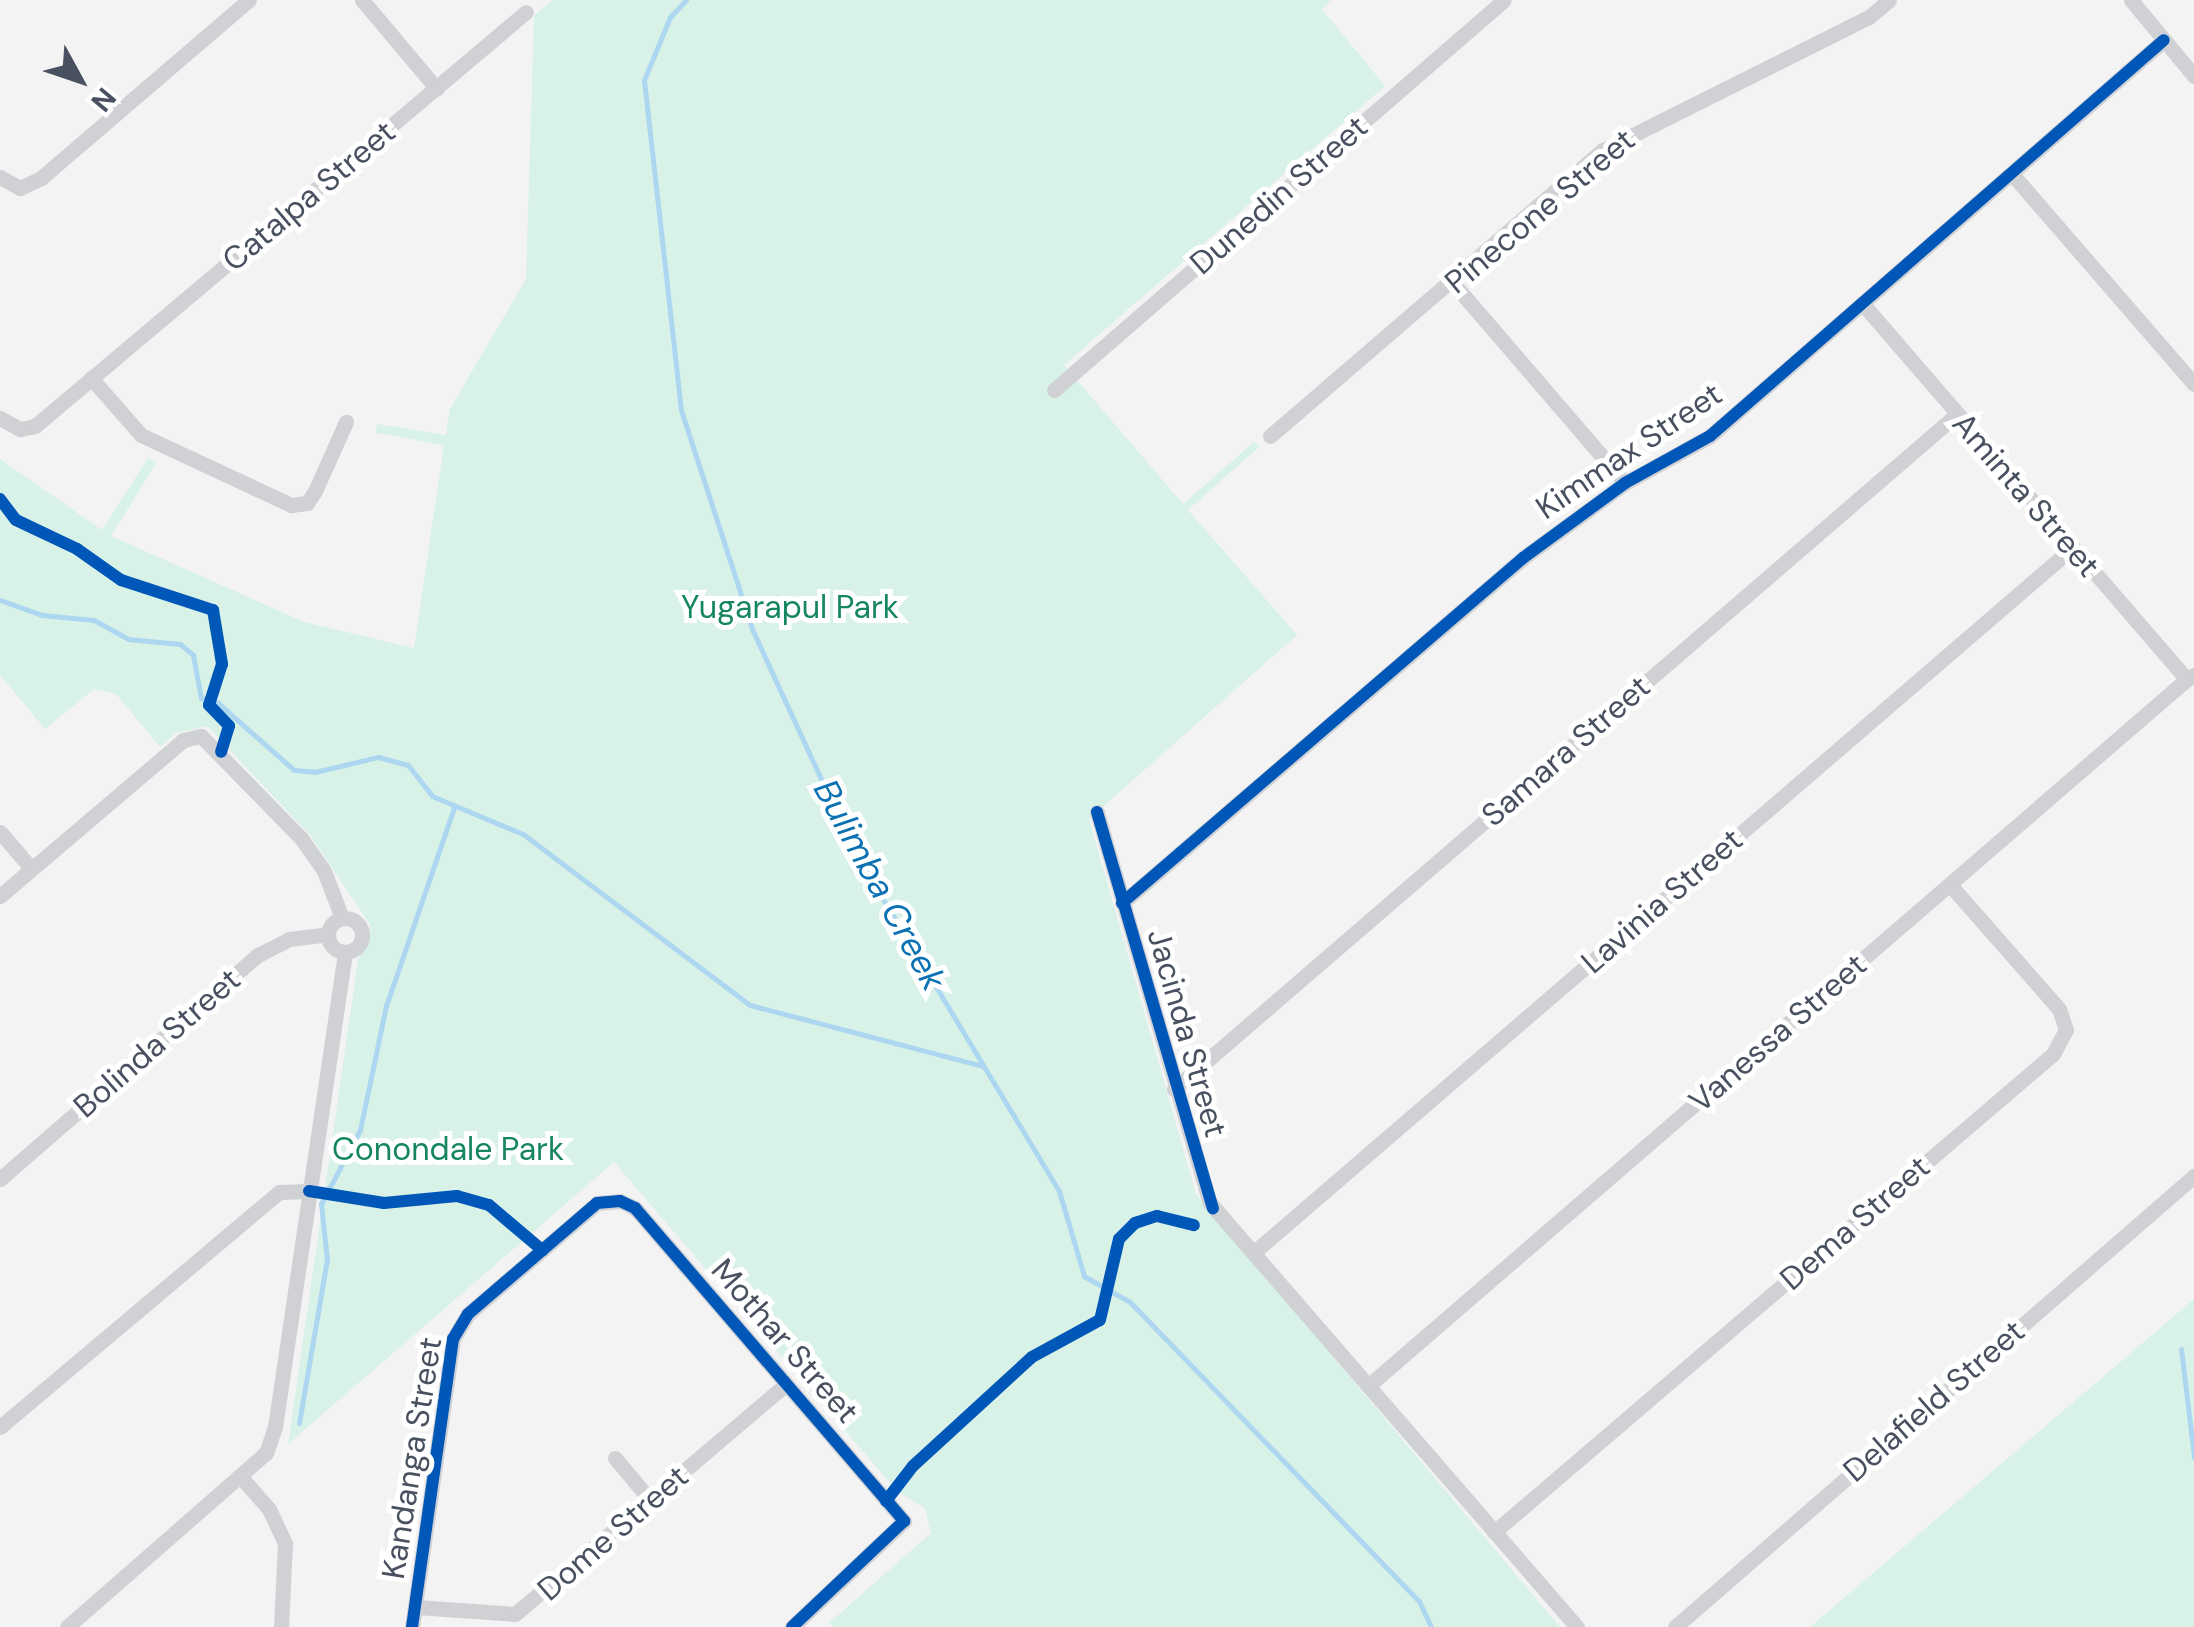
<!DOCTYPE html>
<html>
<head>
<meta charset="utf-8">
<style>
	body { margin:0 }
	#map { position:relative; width:2194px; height:1627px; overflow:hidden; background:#f3f3f3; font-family:"DM Sans",sans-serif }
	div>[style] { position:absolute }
	.green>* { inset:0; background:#d8f2e7 }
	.stream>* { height:5px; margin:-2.5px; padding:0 2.5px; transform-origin:2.5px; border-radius:2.5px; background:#add6f0 }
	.minor>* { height:15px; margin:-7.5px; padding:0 7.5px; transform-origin:7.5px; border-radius:7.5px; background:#cfd1d4 }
	.minor>.ring { margin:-7.5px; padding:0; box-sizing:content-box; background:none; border:15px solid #cfd1d4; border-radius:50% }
	.cycleway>* { height:12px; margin:-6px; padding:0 6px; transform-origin:6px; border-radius:6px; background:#0057b8 }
	span { translate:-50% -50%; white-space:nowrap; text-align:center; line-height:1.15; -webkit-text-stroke:10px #fff; paint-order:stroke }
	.street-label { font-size:32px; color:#495160 }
	.park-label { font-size:32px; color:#168562 }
	.water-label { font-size:35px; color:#0a71b2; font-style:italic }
	.north { position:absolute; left:30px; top:30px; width:100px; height:100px; -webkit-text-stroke:8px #fff; paint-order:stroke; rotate:130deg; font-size:28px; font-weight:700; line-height:40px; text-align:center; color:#495160 }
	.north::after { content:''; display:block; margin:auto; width:35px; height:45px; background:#495160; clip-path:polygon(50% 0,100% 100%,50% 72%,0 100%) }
</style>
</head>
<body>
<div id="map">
	<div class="green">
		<i style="clip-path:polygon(552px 0,1331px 0,1322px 9px,1385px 86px,1064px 365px,1183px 504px,1254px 442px,1259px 447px,1188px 510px,1297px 635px,1089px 819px,1196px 1194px,1560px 1627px,833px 1627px,829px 1623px,931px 1533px,925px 1508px,897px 1491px,614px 1162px,288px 1444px,358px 960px,371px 926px,311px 836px,207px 726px,176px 733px,160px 747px,116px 694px,94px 689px,45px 729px,0 675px,0 459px,102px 530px,148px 458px,156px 463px,111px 536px,304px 622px,414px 648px,444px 445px,376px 433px,377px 424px,446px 435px,450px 409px,526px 279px,534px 16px)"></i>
		<i style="clip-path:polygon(2194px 1299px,2194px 1627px,1810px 1627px)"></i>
	</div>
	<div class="stream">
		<i style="left:686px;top:0;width:23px;rotate:133deg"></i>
		<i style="left:670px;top:17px;width:68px;rotate:112.4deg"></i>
		<i style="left:644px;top:80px;width:332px;rotate:83.6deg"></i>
		<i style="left:681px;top:410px;width:230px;rotate:72deg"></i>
		<i style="left:752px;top:629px;width:244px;rotate:65.3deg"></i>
		<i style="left:854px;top:851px;width:397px;rotate:58.9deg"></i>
		<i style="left:1059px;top:1191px;width:89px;rotate:73.6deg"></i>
		<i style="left:1084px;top:1276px;width:53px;rotate:29.5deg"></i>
		<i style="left:1130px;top:1302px;width:416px;rotate:46deg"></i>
		<i style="left:1419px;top:1601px;width:29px;rotate:65deg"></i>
		<i style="left:0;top:600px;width:45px;rotate:19.7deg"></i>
		<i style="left:42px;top:615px;width:52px;rotate:5.5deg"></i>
		<i style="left:94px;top:620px;width:39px;rotate:29deg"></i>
		<i style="left:128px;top:639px;width:52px;rotate:5.5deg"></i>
		<i style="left:180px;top:644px;width:17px;rotate:40deg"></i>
		<i style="left:193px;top:655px;width:44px;rotate:79.5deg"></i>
		<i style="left:201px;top:698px;width:18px;rotate:16deg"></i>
		<i style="left:218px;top:703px;width:101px;rotate:41.4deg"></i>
		<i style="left:294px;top:770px;width:21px;rotate:5deg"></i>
		<i style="left:315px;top:772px;width:65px;rotate:-13.4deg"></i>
		<i style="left:378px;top:757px;width:31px;rotate:15deg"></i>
		<i style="left:408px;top:765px;width:39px;rotate:52deg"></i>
		<i style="left:432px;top:796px;width:99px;rotate:22.7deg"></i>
		<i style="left:523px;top:834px;width:284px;rotate:37deg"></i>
		<i style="left:750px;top:1005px;width:241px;rotate:14.7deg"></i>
		<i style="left:2181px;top:1349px;width:109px;rotate:83.1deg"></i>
		<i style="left:299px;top:1423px;width:165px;rotate:-80.3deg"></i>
		<i style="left:327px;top:1260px;width:56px;rotate:-96.1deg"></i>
		<i style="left:321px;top:1204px;width:84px;rotate:-62.2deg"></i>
		<i style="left:360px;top:1130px;width:127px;rotate:-78.2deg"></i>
		<i style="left:386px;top:1006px;width:210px;rotate:-71.1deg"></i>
	</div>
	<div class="minor">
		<i style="left:362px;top:0;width:116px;rotate:49.9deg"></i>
		<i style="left:2131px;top:0;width:99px;rotate:50.3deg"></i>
		<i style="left:2012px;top:174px;width:278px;rotate:49.1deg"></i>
		<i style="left:0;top:177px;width:23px;rotate:29deg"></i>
		<i style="left:20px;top:188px;width:23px;rotate:-25deg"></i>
		<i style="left:41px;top:178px;width:274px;rotate:-40.6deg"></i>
		<i style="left:1453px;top:283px;width:264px;rotate:49.3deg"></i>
		<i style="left:1862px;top:303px;width:497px;rotate:49.2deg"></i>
		<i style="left:2187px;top:679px;width:8px;rotate:-30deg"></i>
		<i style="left:91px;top:378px;width:76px;rotate:48.7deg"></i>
		<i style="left:141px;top:435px;width:166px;rotate:25deg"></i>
		<i style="left:291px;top:505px;width:16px;rotate:-7deg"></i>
		<i style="left:307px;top:503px;width:14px;rotate:-56deg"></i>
		<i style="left:315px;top:491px;width:76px;rotate:-65.8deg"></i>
		<i style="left:1054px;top:390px;width:595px;rotate:-40.91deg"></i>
		<i style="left:0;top:418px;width:23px;rotate:29deg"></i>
		<i style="left:20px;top:429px;width:15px;rotate:-11deg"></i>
		<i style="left:35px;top:426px;width:642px;rotate:-40.14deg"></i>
		<i style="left:1270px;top:436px;width:439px;rotate:-40.7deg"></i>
		<i style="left:1603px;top:150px;width:297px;rotate:-26.6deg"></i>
		<i style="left:1869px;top:17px;width:26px;rotate:-40deg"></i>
		<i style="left:1097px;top:812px;width:407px;rotate:73.9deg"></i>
		<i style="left:1210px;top:1203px;width:561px;rotate:49.12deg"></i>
		<i style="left:0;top:832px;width:48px;rotate:49.3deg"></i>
		<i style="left:0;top:896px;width:240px;rotate:-40.4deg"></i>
		<i style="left:183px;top:740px;width:18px;rotate:-13deg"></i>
		<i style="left:201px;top:736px;width:143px;rotate:45.6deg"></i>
		<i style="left:301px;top:838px;width:40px;rotate:55.1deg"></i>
		<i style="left:324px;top:871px;width:50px;rotate:69deg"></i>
		<i style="left:1122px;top:903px;width:529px;rotate:-40.71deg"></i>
		<i style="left:1523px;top:558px;width:127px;rotate:-36.3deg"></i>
		<i style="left:1625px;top:483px;width:97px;rotate:-28.9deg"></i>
		<i style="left:1710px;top:436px;width:602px;rotate:-41.1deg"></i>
		<i class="ring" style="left:328px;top:918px;width:19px;height:19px"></i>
		<i style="left:1174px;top:1089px;width:1034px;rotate:-40.76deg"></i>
		<i style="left:0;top:1179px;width:342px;rotate:-41deg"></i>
		<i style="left:258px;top:955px;width:35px;rotate:-27deg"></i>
		<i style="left:289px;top:939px;width:39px;rotate:-7deg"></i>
		<i style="left:1253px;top:1253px;width:1079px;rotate:-40.72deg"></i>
		<i style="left:1368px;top:1386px;width:1082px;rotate:-40.8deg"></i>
		<i style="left:0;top:1427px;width:365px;rotate:-40.1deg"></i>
		<i style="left:279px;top:1192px;width:30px;rotate:-2deg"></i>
		<i style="left:615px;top:1458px;width:56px;rotate:50.1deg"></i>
		<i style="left:241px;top:1477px;width:43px;rotate:48.8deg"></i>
		<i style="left:269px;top:1509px;width:38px;rotate:65deg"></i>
		<i style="left:285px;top:1543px;width:84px;rotate:92.7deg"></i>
		<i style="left:1494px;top:1532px;width:736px;rotate:-40.53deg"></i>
		<i style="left:2053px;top:1054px;width:27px;rotate:-62deg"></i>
		<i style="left:2066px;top:1030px;width:22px;rotate:-108deg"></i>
		<i style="left:2059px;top:1009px;width:165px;rotate:-131.3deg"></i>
		<i style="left:416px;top:1607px;width:99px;rotate:4deg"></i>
		<i style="left:515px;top:1614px;width:355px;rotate:-40.3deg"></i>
		<i style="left:67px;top:1627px;width:264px;rotate:-41.2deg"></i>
		<i style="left:266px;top:1453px;width:28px;rotate:-71deg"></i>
		<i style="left:275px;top:1427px;width:480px;rotate:-81.6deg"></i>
		<i style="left:412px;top:1627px;width:291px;rotate:-81.9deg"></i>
		<i style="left:453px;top:1339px;width:29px;rotate:-59deg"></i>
		<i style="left:468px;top:1314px;width:170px;rotate:-40.7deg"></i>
		<i style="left:597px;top:1203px;width:23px;rotate:-5deg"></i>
		<i style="left:620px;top:1201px;width:17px;rotate:25deg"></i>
		<i style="left:635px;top:1208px;width:413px;rotate:49.3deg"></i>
		<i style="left:904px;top:1521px;width:154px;rotate:136.6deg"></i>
		<i style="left:1675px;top:1627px;width:688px;rotate:-40.99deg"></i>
	</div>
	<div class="cycleway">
		<i style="left:0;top:499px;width:26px;rotate:53deg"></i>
		<i style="left:16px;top:520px;width:68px;rotate:25.4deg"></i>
		<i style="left:77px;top:549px;width:54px;rotate:35.2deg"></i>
		<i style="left:121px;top:580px;width:97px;rotate:18.1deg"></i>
		<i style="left:213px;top:610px;width:55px;rotate:80.5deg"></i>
		<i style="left:222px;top:664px;width:43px;rotate:107.6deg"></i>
		<i style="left:209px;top:705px;width:29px;rotate:46deg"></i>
		<i style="left:229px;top:726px;width:27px;rotate:107deg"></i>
		<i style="left:1097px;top:812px;width:413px;rotate:73.7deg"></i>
		<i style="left:1122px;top:903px;width:529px;rotate:-40.71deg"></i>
		<i style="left:1523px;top:558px;width:127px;rotate:-36.3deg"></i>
		<i style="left:1625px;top:483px;width:97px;rotate:-28.9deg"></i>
		<i style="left:1710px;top:436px;width:602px;rotate:-41.1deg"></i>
		<i style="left:309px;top:1191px;width:76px;rotate:9.1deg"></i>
		<i style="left:384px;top:1203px;width:73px;rotate:-5.5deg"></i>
		<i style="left:457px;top:1196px;width:33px;rotate:16deg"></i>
		<i style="left:489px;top:1205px;width:70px;rotate:40.3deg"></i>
		<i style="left:886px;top:1501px;width:44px;rotate:-52.4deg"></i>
		<i style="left:913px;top:1466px;width:161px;rotate:-42.5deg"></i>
		<i style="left:1032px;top:1357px;width:77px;rotate:-28.6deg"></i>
		<i style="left:1100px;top:1320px;width:83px;rotate:-76.8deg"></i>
		<i style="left:1119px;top:1239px;width:23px;rotate:-45deg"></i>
		<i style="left:1135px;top:1223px;width:23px;rotate:-18deg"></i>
		<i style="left:1157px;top:1216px;width:38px;rotate:14deg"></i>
		<i style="left:412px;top:1627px;width:291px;rotate:-81.9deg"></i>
		<i style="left:453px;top:1339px;width:29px;rotate:-59deg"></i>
		<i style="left:468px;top:1314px;width:170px;rotate:-40.7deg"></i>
		<i style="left:597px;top:1203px;width:23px;rotate:-5deg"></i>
		<i style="left:620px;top:1201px;width:17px;rotate:25deg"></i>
		<i style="left:635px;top:1208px;width:413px;rotate:49.3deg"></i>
		<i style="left:904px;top:1521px;width:154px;rotate:136.6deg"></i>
	</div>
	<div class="street-label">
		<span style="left:1279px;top:195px;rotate:-41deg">Dunedin Street</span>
		<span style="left:309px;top:196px;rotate:-40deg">Catalpa Street</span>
		<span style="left:1540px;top:211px;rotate:-40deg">Pinecone Street</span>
		<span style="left:1629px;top:451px;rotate:-34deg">Kimmax Street</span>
		<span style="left:2026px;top:495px;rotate:49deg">Aminta Street</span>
		<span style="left:1566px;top:751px;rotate:-41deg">Samara Street</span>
		<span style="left:1662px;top:901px;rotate:-41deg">Lavinia Street</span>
		<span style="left:1187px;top:1033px;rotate:74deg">Jacinda Street</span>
		<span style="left:1778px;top:1033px;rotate:-41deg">Vanessa Street</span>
		<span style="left:157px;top:1043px;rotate:-41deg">Bolinda Street</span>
		<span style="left:1855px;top:1223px;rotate:-41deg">Dema Street</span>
		<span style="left:785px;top:1341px;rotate:49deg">Mothar Street</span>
		<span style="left:1934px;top:1401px;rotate:-41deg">Delafield Street</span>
		<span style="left:412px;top:1458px;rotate:-81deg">Kandanga Street</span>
		<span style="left:613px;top:1533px;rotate:-41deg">Dome Street</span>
	</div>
	<div class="park-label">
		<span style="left:790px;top:607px">Yugarapul Park</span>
		<span style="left:448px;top:1149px">Conondale Park</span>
	</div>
	<div class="water-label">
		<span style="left:880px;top:885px;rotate:61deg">Bulimba Creek</span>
	</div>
	<div class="north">N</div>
</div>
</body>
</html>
